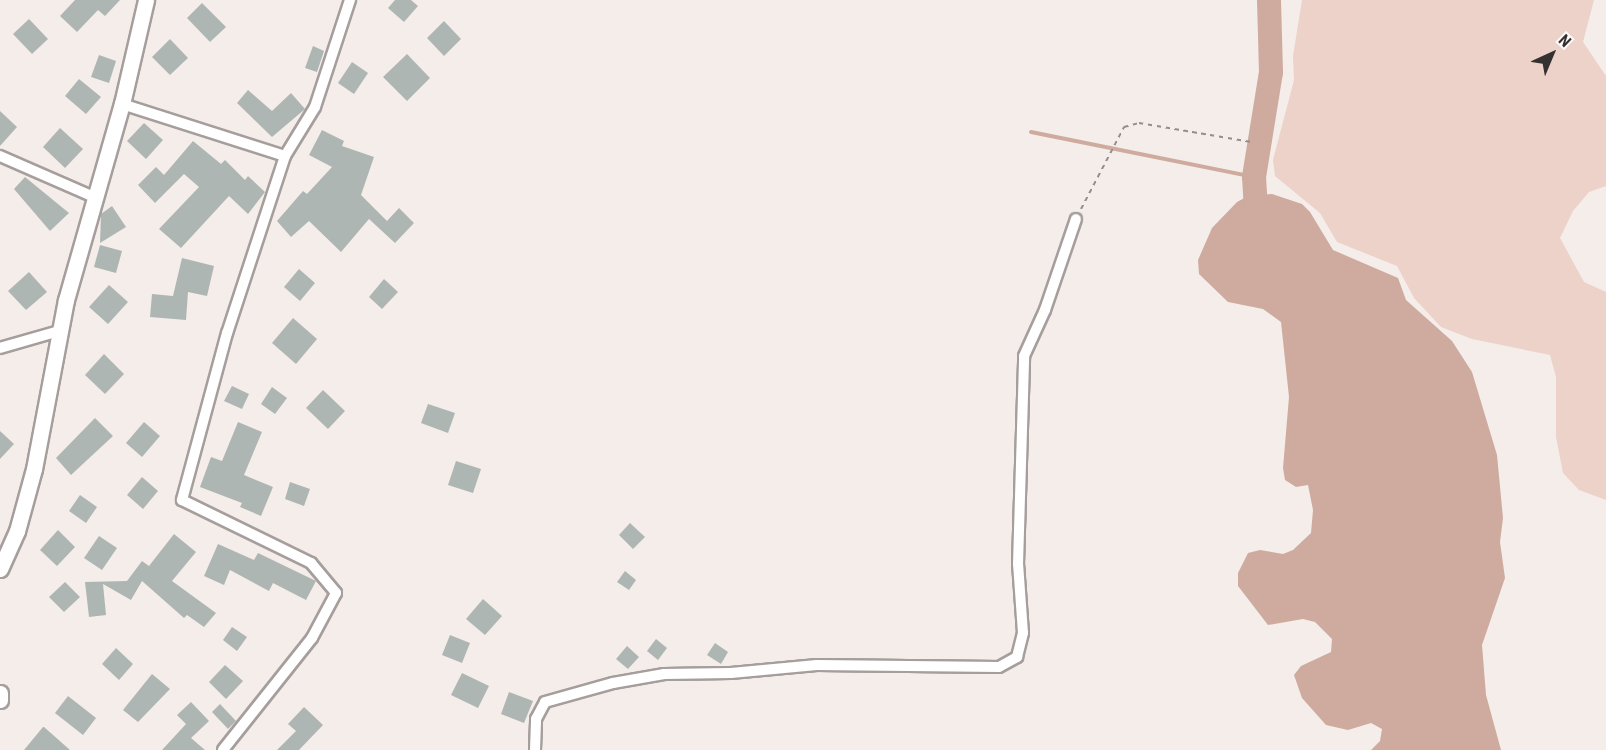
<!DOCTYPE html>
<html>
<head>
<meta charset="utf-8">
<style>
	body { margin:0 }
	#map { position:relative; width:1606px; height:750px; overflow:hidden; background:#f4edea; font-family:"Roboto Condensed",sans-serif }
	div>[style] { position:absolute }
	.green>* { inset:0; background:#ecd2c8 }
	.water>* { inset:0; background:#ceab9e }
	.stream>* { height:4px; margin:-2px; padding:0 2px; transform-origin:2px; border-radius:2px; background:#ceab9e }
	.river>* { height:24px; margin:-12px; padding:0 12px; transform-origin:12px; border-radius:12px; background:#ceab9e }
	.building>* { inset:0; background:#aeb6b3 }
	.path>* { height:2px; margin-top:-1px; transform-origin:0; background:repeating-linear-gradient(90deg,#938e8c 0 4.5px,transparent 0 9px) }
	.roads { filter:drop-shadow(2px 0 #a59e9c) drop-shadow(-2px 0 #a59e9c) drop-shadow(0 2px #a59e9c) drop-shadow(0 -2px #a59e9c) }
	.street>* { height:10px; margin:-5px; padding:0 5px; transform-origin:5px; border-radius:5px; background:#fff }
	.secondary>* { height:15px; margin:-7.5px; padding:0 7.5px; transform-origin:7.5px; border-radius:7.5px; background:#fff }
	span { translate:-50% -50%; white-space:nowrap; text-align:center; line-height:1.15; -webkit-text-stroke:4.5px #fffaf9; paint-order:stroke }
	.north { position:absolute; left:1522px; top:24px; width:60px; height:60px; -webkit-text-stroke:4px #fffaf9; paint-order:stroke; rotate:44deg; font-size:16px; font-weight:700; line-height:24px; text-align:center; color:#343130 }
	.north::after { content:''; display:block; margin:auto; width:21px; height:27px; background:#343130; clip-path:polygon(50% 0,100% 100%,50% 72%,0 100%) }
</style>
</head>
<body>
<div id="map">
	<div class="green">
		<i style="clip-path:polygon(1302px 0,1594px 0,1583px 42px,1606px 76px,1606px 186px,1589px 192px,1573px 211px,1560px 238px,1584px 282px,1606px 292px,1606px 500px,1579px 490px,1563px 473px,1556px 437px,1556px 377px,1550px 355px,1472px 339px,1441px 327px,1414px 298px,1397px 266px,1337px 242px,1320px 213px,1275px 176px,1273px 160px,1294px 80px,1293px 56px)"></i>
	</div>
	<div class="water">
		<i style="clip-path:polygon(1272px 194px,1302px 204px,1310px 212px,1333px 250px,1398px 278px,1406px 300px,1452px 341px,1472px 372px,1497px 455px,1503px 518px,1500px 542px,1505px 578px,1482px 645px,1486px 695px,1501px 750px,1371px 750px,1380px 741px,1382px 729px,1371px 723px,1348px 730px,1326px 725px,1302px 698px,1294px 675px,1301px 666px,1331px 652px,1332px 639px,1315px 622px,1303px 619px,1268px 625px,1238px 586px,1238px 573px,1248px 553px,1260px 550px,1283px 554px,1293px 550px,1311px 533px,1313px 510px,1308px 485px,1296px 487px,1285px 480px,1283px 468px,1289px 397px,1281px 322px,1263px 309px,1228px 302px,1199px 274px,1198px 260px,1212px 228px,1237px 202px,1248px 196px)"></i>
	</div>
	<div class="stream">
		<i style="left:1031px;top:132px;width:227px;rotate:11.4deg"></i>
	</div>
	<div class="river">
		<i style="left:1257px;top:227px;width:50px;rotate:-93.4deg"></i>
		<i style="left:1254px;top:177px;width:106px;rotate:-80.8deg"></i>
		<i style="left:1271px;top:72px;width:72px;rotate:-91.6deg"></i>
	</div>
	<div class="building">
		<i style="clip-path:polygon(75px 0,120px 0,105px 16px,98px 10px,77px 32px,60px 16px)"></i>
		<i style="clip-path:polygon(395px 0,411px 0,418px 6px,404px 22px,388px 8px)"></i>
		<i style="clip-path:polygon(202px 3px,226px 27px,210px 42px,187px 18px)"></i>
		<i style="clip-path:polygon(29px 19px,48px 39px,32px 54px,13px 34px)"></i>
		<i style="clip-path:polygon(444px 21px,461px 39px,444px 56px,427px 38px)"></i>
		<i style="clip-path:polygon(170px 39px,188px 58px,170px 75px,152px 57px)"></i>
		<i style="clip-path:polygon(313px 46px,324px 51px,317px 72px,305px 68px)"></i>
		<i style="clip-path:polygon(407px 54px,430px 78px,407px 101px,383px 77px)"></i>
		<i style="clip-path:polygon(99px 55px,116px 61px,109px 83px,91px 77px)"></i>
		<i style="clip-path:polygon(352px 62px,368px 73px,354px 94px,338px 83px)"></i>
		<i style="clip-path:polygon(79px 79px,101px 97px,86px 114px,65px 96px)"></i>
		<i style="clip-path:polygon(248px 90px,272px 111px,291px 93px,305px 109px,272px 137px,237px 103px)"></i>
		<i style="clip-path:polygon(0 111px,17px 127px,0 146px)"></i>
		<i style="clip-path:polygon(144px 123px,163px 140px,146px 159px,127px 141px)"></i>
		<i style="clip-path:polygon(60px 128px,83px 149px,65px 168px,43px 147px)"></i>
		<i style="clip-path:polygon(322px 130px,344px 141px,342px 146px,374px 157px,361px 195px,387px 221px,399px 208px,414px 223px,395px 243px,369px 219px,341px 252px,309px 221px,291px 237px,277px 221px,303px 191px,307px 194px,332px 167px,309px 155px)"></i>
		<i style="clip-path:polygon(193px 141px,221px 164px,225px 160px,245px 180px,248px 176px,265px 192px,248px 214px,229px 196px,181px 248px,159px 229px,199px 187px,184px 174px,155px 203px,138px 185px,156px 167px,164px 175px)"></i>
		<i style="clip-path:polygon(25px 177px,69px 213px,50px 231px,14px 189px)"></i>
		<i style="clip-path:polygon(112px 206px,126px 227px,100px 243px,101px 214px)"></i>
		<i style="clip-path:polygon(100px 245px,122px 251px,116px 273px,94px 267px)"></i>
		<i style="clip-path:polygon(182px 258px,214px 266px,207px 296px,188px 292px,186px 320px,150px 317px,152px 294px,173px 296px)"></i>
		<i style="clip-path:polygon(299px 269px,315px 283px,300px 301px,284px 287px)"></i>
		<i style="clip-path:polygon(29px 272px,47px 292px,26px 310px,8px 291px)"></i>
		<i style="clip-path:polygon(384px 279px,398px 292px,382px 309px,369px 297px)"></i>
		<i style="clip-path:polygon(109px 285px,128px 302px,108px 324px,89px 307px)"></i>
		<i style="clip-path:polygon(293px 318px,317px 339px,296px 364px,272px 343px)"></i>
		<i style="clip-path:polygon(104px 354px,124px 374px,105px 394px,85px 375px)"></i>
		<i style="clip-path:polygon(232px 386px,249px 394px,242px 409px,224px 401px)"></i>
		<i style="clip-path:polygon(272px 387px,287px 398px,275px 414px,261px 404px)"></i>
		<i style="clip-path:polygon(323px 390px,345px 411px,328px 429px,306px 408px)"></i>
		<i style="clip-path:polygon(428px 404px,455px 413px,448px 433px,421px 423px)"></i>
		<i style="clip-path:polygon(95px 418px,113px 436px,71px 475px,56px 458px)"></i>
		<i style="clip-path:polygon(144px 422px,160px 436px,142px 457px,126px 443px)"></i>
		<i style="clip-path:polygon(238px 422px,262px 432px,244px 475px,273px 487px,261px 516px,240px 507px,242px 503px,200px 487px,211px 457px,222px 461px)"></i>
		<i style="clip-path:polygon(0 431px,14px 444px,0 459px)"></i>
		<i style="clip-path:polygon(456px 461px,481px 469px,473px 493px,448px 485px)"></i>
		<i style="clip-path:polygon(142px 477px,158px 491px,143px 509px,127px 495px)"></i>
		<i style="clip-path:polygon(290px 482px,310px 489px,304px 506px,285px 499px)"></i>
		<i style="clip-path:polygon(80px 495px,97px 507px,86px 523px,69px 511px)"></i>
		<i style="clip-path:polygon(630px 523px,645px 537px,633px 549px,619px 535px)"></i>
		<i style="clip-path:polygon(58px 530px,75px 547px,57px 566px,40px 550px)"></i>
		<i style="clip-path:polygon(174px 534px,196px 552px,172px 581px,216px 613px,204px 627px,187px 615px,184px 618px,142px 581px,131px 600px,103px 584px,106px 615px,89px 617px,85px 582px,127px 581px,142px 561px,149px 566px)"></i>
		<i style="clip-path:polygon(99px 536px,117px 548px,102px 570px,84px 558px)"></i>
		<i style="clip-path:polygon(218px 544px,254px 560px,258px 553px,316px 581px,306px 600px,273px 583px,269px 591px,230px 570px,224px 585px,204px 576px)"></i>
		<i style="clip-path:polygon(625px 571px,636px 580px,629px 590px,617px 582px)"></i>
		<i style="clip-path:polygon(65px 582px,80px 597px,64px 612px,49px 597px)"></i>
		<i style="clip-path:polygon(483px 599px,502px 616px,485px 635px,466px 619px)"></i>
		<i style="clip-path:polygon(232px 627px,247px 637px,237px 651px,223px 640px)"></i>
		<i style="clip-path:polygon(450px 635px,470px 643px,462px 663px,442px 655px)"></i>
		<i style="clip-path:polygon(656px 639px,667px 648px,658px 660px,647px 651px)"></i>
		<i style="clip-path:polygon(715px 643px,728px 652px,721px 664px,707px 655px)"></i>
		<i style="clip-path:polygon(627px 646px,639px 657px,628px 669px,616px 659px)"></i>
		<i style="clip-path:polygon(116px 648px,133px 664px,119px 680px,102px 664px)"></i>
		<i style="clip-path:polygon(225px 665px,243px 681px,226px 699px,209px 682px)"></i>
		<i style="clip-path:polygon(462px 673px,489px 686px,478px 708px,451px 695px)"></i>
		<i style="clip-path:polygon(152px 674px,170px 689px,138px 722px,123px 710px)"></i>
		<i style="clip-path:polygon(509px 692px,533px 701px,524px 723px,501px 714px)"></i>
		<i style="clip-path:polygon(68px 696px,96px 718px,83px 735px,55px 713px)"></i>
		<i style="clip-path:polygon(191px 702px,209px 721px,191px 738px,205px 750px,162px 750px,186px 724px,177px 715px)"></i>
		<i style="clip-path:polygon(220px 704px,236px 721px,228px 729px,212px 712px)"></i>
		<i style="clip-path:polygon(304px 707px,323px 725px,299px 750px,277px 750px,296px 731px,288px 724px)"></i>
		<i style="clip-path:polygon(43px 727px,44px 727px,70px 750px,24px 750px)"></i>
	</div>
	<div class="path">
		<i style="left:1081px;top:209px;width:93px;rotate:-62.3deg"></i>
		<i style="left:1124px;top:127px;width:16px;rotate:-15deg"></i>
		<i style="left:1139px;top:123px;width:114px;rotate:9.6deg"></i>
	</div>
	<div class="roads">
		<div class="street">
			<i style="left:122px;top:104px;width:171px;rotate:17.7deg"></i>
			<i style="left:285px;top:156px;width:186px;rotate:108.1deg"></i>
			<i style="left:227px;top:333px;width:173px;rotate:105.1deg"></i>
			<i style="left:182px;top:500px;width:144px;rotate:26deg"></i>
			<i style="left:311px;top:563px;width:39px;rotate:50deg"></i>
			<i style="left:336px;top:593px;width:51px;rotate:118.1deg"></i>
			<i style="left:312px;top:638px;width:143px;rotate:128.5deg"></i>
			<i style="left:0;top:156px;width:105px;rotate:23.6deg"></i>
			<i style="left:285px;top:156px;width:57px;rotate:-58.5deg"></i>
			<i style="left:315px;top:107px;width:113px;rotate:-71.9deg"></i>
			<i style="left:0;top:348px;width:61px;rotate:-16.1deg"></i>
			<i style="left:535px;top:750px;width:31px;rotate:-88deg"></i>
			<i style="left:536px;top:719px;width:19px;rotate:-62deg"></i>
			<i style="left:545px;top:702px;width:71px;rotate:-15.6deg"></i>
			<i style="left:613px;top:683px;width:52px;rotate:-10deg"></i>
			<i style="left:664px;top:674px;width:67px;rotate:-0.9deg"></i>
			<i style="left:731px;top:673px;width:86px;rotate:-5.3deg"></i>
			<i style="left:817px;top:665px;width:182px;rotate:0.6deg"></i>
			<i style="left:999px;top:667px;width:21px;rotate:-29deg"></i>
			<i style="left:1017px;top:657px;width:25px;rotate:-76deg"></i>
			<i style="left:1023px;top:633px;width:69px;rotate:-94.1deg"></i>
			<i style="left:1018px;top:564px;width:208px;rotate:-88.3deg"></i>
			<i style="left:1024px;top:356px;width:51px;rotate:-65.5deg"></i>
			<i style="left:1045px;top:310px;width:96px;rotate:-71.2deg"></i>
		</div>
		<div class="secondary">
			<i style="left:0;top:569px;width:42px;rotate:-65.9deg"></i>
			<i style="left:17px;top:531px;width:64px;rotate:-74.7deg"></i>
			<i style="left:34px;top:469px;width:172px;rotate:-79.3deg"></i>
			<i style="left:66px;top:300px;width:204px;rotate:-74.1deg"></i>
			<i style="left:122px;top:104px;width:107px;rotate:-77deg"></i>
			<i style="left:0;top:693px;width:7px;rotate:90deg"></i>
		</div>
	</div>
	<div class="north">N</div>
</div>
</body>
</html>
